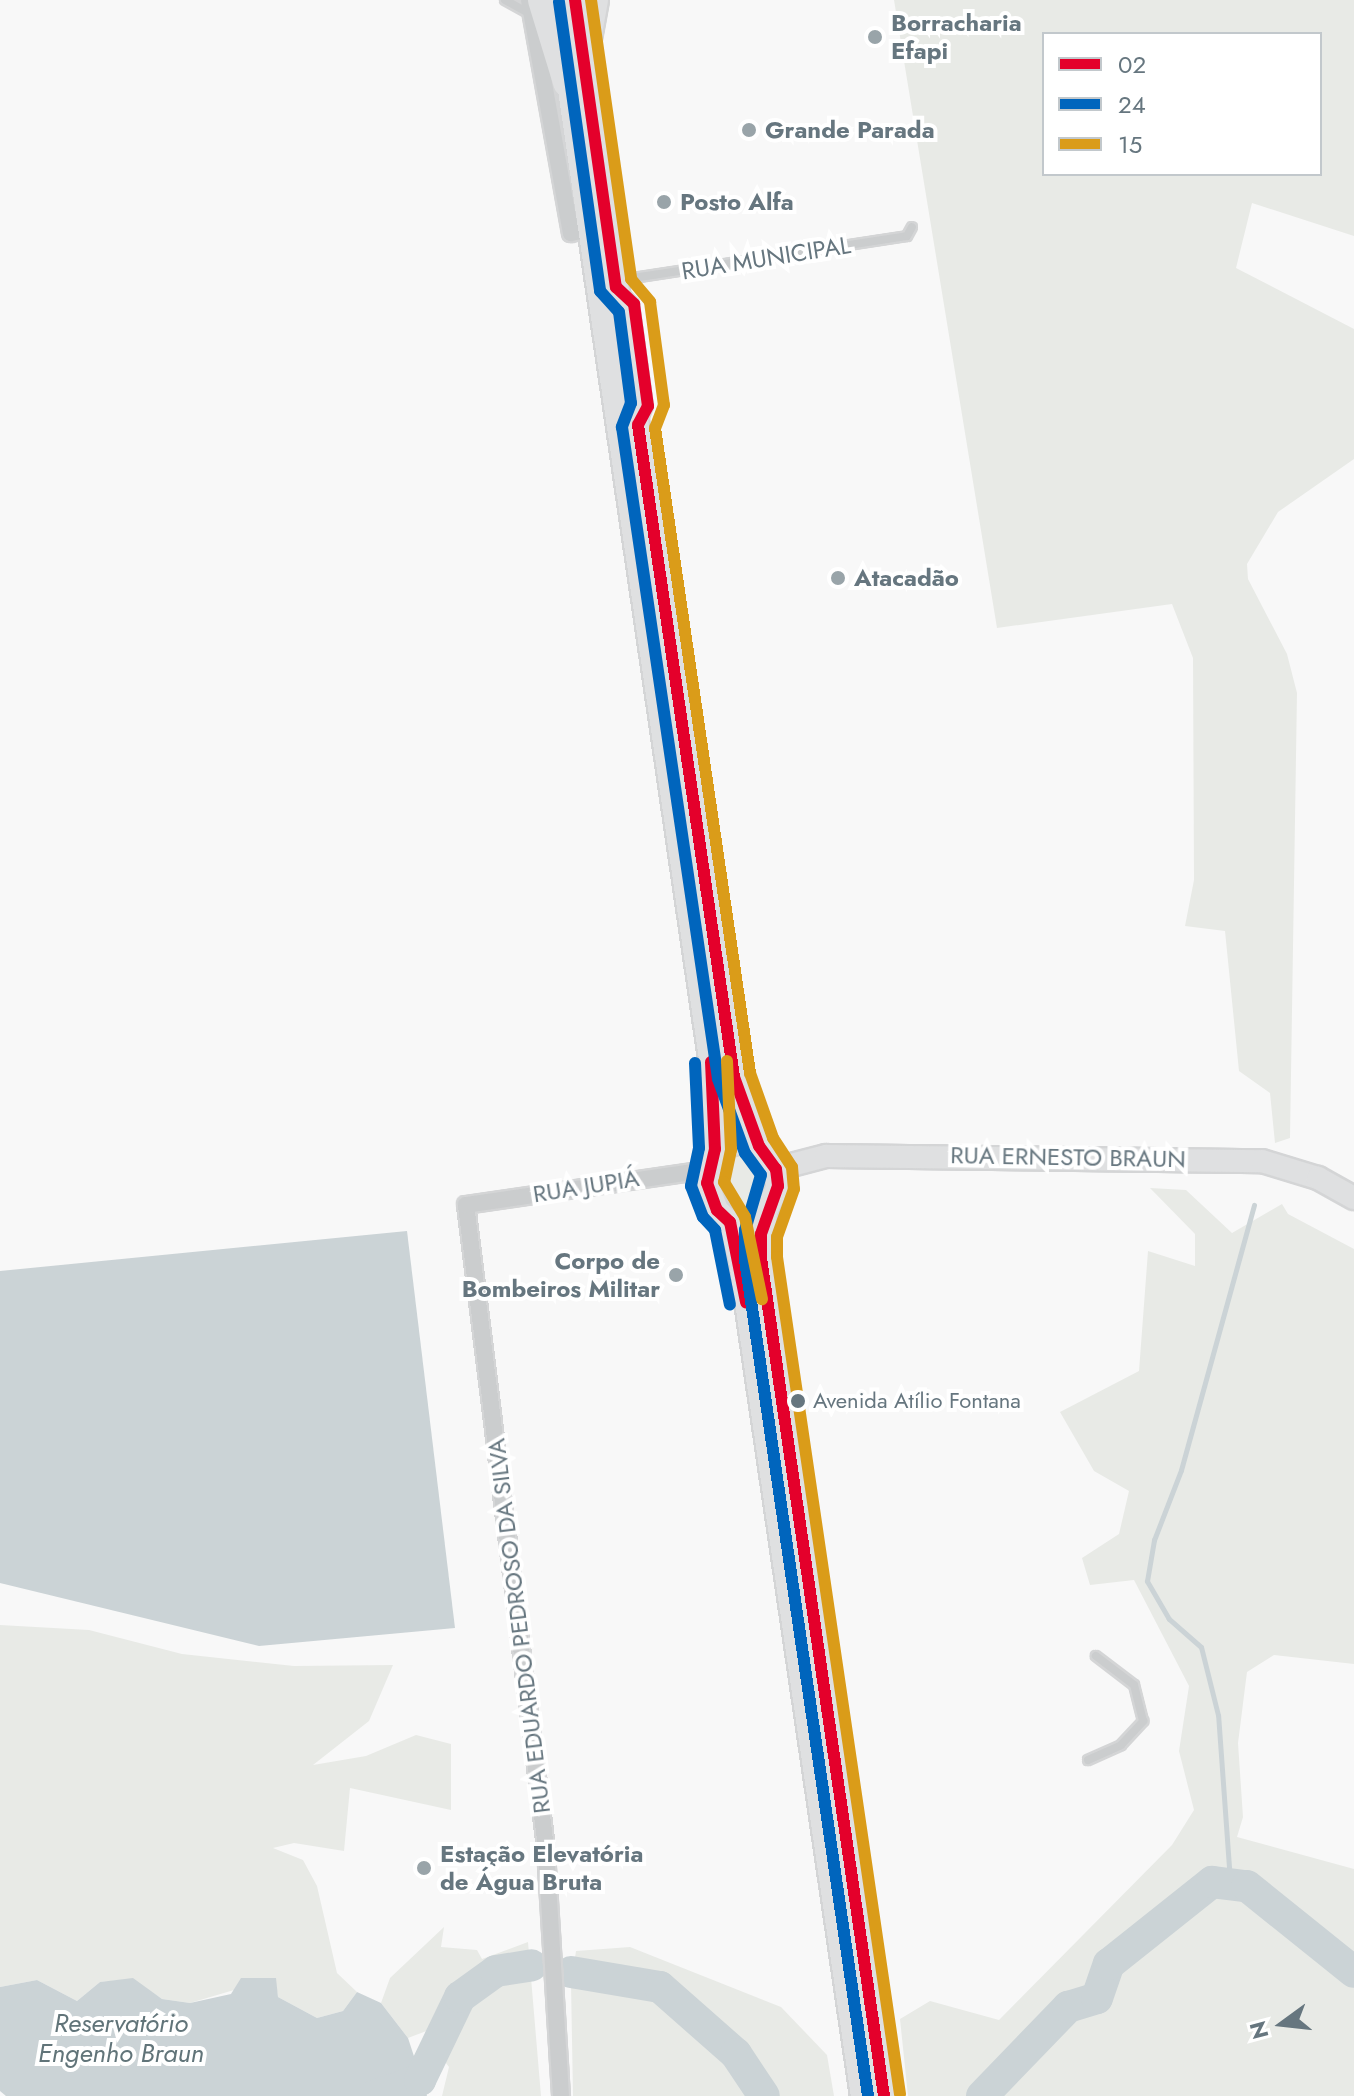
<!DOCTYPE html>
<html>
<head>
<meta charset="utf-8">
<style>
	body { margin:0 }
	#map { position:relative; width:1354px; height:2096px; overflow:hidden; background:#f8f8f8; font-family:Jost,sans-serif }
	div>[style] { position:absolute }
	.green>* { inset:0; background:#e8eae6 }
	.water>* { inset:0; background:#cbd3d6 }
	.stream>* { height:5px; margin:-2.5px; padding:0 2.5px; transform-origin:2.5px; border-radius:2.5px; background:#cbd3d6 }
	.river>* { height:32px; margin:-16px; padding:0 16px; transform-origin:16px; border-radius:16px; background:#cbd3d6 }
	.roads { filter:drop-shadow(2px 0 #d4d5d6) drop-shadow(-2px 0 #d4d5d6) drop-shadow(0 2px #d4d5d6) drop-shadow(0 -2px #d4d5d6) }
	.lane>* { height:8px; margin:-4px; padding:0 4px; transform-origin:4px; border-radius:4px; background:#cbcdce }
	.street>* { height:16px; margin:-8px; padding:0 8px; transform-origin:8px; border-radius:8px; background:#cbcdce }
	.secondary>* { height:22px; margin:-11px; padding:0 11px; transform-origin:11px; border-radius:11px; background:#dfe0e1 }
	.highway>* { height:30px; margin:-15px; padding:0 15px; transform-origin:15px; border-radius:15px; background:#dfe0e1 }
	.bus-1>* { height:12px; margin:-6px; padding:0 6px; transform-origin:6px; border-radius:6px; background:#e4002b }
	.bus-2>* { height:12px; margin:-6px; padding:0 6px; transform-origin:6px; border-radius:6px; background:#0065bd }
	.bus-3>* { height:12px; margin:-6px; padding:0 6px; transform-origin:6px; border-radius:6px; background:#da9c19 }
	.dots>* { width:22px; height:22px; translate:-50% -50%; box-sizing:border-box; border:4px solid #fff; border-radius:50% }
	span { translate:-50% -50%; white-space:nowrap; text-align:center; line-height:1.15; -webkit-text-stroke:8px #fff; paint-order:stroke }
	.bus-label { font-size:22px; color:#66767f }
	.left { translate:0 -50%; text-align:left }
	.poi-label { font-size:24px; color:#66767f; font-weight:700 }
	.right { translate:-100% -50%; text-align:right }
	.street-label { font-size:24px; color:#66767f }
	.water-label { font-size:26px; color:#617479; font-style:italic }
	.legend { position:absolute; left:1042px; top:32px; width:280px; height:144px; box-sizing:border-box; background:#fff; border:2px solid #c2c8cc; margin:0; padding:10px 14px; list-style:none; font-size:24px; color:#66767f }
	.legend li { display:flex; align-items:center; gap:16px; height:40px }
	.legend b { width:40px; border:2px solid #c2c8cc }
	.north { position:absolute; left:1242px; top:1984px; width:80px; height:80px; -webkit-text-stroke:6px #fff; paint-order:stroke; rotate:255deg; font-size:22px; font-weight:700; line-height:32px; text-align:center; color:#66767f }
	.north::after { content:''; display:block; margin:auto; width:28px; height:36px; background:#66767f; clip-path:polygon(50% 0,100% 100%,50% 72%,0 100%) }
</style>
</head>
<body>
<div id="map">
	<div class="green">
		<i style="clip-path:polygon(evenodd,894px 0,1354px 0,1354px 236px,1252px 203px,1236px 268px,1354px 329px,1354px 459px,1278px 512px,1247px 564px,1248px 579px,1287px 654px,1297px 693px,1290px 1138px,1275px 1143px,1270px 1093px,1239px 1071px,1225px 931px,1185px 926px,1194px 880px,1193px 658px,1172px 604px,997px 628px,894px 0,1044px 34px,1320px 34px,1320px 174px,1044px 174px,1044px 34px)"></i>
		<i style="clip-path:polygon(742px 1154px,754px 1162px,765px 1184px,760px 1205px,747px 1214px,725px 1204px,719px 1184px,723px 1160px)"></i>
		<i style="clip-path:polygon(1150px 1188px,1186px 1190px,1232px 1233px,1282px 1204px,1288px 1214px,1354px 1249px,1354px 1664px,1274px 1655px,1247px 1672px,1238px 1743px,1243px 1817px,1237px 1837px,1354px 1869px,1354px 2096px,908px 2096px,900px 2019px,930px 2001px,999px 2020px,1172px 1845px,1194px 1810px,1179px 1751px,1189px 1686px,1134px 1580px,1090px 1585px,1082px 1558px,1119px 1534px,1129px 1491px,1094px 1471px,1060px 1412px,1139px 1371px,1148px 1251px,1195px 1266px,1195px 1234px)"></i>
		<i style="clip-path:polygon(0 1625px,89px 1630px,182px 1654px,294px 1666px,393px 1665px,369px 1721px,313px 1765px,366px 1756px,416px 1735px,451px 1744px,451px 1810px,350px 1788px,344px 1851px,294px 1843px,273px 1848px,303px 1860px,317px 1886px,337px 1973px,357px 1992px,343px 2011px,317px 2018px,278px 1997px,275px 1978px,190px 2003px,162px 1999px,132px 1979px,100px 1982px,77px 2001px,37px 1980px,0 1987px)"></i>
		<i style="clip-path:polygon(444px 1927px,441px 1947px,477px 1950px,482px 1959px,528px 1942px,541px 2096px,442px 2096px,449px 2067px,433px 2046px,429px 2030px,408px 2038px,381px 2003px,390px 1978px)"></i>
		<i style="clip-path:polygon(630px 1947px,781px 2007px,827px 2055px,834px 2096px,573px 2096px,571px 1984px,576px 1951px)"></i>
	</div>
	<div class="water">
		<i style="clip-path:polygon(407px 1231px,455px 1628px,259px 1646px,0 1583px,0 1271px)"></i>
		<i style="clip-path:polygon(133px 1978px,162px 1999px,190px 2003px,231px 1994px,241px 1978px,276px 1978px,278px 1997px,317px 2018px,343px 2011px,357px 1992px,381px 2003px,408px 2038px,427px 2096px,6px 2096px,0 2091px,0 1987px,37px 1980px,77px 2001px,100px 1982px)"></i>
	</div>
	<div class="stream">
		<i style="left:1230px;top:1881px;width:166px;rotate:-94.1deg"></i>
		<i style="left:1218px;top:1715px;width:70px;rotate:-104deg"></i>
		<i style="left:1201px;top:1647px;width:43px;rotate:-138.8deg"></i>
		<i style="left:1169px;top:1619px;width:44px;rotate:-120.1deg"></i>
		<i style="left:1147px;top:1581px;width:42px;rotate:-80.3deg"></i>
		<i style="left:1154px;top:1540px;width:75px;rotate:-68.9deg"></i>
		<i style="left:1181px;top:1470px;width:275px;rotate:-74.6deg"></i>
	</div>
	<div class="river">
		<i style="left:571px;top:1972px;width:90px;rotate:9.6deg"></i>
		<i style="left:660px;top:1987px;width:101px;rotate:41.4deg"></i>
		<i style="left:736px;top:2054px;width:50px;rotate:56.3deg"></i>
		<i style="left:374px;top:2096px;width:49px;rotate:-19.2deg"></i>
		<i style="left:420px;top:2080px;width:92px;rotate:-64.3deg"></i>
		<i style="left:460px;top:1997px;width:44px;rotate:-35.8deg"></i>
		<i style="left:496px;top:1971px;width:36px;rotate:-9deg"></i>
		<i style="left:982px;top:2096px;width:124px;rotate:-46deg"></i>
		<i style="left:1068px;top:2007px;width:30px;rotate:-17deg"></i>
		<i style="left:1097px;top:1998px;width:36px;rotate:-71deg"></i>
		<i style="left:1109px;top:1964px;width:132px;rotate:-38.5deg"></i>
		<i style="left:1212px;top:1882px;width:35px;rotate:7deg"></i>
		<i style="left:1247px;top:1886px;width:137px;rotate:38.8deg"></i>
	</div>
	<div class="roads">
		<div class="lane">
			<i style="left:505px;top:0;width:29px;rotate:29deg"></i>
			<i style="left:620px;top:280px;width:290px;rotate:-8.7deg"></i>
			<i style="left:907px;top:236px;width:10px;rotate:-61deg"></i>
			<i style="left:623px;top:292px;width:16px;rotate:47deg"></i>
			<i style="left:634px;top:304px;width:103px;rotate:82.2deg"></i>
			<i style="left:648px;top:406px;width:14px;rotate:111deg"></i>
			<i style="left:1088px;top:1760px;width:36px;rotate:-24deg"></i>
			<i style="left:1121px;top:1745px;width:33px;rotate:-47deg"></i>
			<i style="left:1143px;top:1721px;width:37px;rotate:-104deg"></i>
			<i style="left:1134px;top:1685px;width:48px;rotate:-142.7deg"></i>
		</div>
		<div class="street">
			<i style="left:529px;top:0;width:237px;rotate:79.8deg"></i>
			<i style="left:571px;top:233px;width:16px;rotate:-11deg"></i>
			<i style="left:561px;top:2096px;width:248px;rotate:-93.5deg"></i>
			<i style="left:546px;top:1848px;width:648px;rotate:-97.09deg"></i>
			<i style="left:466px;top:1205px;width:244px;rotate:-8.3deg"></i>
		</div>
		<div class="secondary">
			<i style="left:575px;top:0;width:1089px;rotate:81.6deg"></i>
			<i style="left:734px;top:1077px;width:73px;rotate:70.1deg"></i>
			<i style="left:566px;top:69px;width:1021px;rotate:81.72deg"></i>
			<i style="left:713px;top:1079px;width:70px;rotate:88.4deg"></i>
			<i style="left:744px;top:1141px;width:31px;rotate:32deg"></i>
			<i style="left:770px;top:1157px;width:30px;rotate:75deg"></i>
			<i style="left:778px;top:1186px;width:29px;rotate:115deg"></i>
			<i style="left:766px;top:1212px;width:26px;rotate:152deg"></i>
			<i style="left:743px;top:1224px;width:13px;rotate:-171deg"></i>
			<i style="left:730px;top:1222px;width:18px;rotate:-137deg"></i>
			<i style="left:717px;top:1210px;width:29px;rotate:-110deg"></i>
			<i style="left:707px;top:1183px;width:35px;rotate:-77deg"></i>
			<i style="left:715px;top:1149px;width:30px;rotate:-15deg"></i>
			<i style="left:776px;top:1169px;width:52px;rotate:-14.6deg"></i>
			<i style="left:826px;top:1156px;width:436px;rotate:0.7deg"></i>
			<i style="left:1262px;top:1161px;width:59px;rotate:16.9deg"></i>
			<i style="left:1318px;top:1178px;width:41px;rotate:29.1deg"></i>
			<i style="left:766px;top:1212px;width:46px;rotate:96.2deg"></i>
			<i style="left:761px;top:1258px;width:847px;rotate:81.65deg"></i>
			<i style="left:730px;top:1222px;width:40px;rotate:75.6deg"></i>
			<i style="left:740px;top:1261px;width:844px;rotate:81.69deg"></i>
		</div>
		<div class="highway">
			<i style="left:543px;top:0;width:86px;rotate:73deg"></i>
			<i style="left:583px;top:55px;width:56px;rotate:-79.7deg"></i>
		</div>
	</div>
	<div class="bus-1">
		<i style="left:575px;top:0;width:290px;rotate:81.9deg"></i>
		<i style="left:616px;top:287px;width:25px;rotate:43deg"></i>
		<i style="left:634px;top:304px;width:103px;rotate:82.2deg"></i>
		<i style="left:648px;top:406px;width:21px;rotate:118deg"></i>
		<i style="left:638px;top:425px;width:659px;rotate:81.62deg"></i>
		<i style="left:734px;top:1077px;width:73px;rotate:70.1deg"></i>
		<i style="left:759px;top:1146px;width:29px;rotate:54deg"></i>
		<i style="left:776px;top:1169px;width:17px;rotate:83deg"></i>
		<i style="left:778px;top:1186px;width:51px;rotate:109.5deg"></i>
		<i style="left:761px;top:1234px;width:24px;rotate:90deg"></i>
		<i style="left:761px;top:1258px;width:847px;rotate:81.65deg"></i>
		<i style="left:711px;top:1062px;width:87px;rotate:87.4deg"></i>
		<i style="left:715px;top:1149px;width:35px;rotate:103deg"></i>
		<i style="left:707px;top:1183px;width:29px;rotate:70deg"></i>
		<i style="left:717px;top:1210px;width:18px;rotate:43deg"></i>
		<i style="left:730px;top:1222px;width:82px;rotate:78.7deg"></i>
	</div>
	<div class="bus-2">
		<i style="left:559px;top:2px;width:292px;rotate:81.9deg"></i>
		<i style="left:600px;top:291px;width:28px;rotate:48deg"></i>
		<i style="left:619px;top:312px;width:92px;rotate:82.5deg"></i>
		<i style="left:631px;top:403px;width:26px;rotate:111deg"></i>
		<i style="left:622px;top:427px;width:659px;rotate:81.62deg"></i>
		<i style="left:718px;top:1079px;width:79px;rotate:70deg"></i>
		<i style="left:745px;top:1153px;width:27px;rotate:54deg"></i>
		<i style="left:761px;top:1175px;width:57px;rotate:106.2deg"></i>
		<i style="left:745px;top:1230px;width:30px;rotate:90deg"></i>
		<i style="left:745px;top:1260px;width:845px;rotate:81.63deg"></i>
		<i style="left:695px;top:1063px;width:85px;rotate:87.3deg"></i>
		<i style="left:699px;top:1148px;width:39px;rotate:102deg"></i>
		<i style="left:691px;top:1186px;width:33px;rotate:69deg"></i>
		<i style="left:703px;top:1217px;width:18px;rotate:47deg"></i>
		<i style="left:715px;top:1230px;width:76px;rotate:78.7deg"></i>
	</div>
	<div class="bus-3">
		<i style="left:591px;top:0;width:282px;rotate:81.8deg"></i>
		<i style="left:631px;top:279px;width:30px;rotate:50deg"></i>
		<i style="left:650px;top:302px;width:104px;rotate:82.3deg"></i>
		<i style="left:664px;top:405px;width:25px;rotate:111deg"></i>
		<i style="left:655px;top:428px;width:652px;rotate:81.62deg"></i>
		<i style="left:750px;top:1073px;width:69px;rotate:70.5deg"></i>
		<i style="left:773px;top:1138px;width:35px;rotate:57deg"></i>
		<i style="left:792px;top:1167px;width:22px;rotate:85deg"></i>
		<i style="left:794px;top:1189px;width:51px;rotate:109.5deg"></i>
		<i style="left:777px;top:1237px;width:20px;rotate:90deg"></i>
		<i style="left:777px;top:1257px;width:846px;rotate:81.64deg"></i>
		<i style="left:727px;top:1061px;width:89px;rotate:87.4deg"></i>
		<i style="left:731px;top:1150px;width:33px;rotate:102deg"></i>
		<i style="left:724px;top:1182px;width:41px;rotate:59deg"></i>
		<i style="left:745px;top:1217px;width:84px;rotate:78.3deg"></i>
	</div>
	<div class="dots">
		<i style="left:875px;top:37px;background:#99a4a9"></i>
		<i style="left:749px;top:130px;background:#99a4a9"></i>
		<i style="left:664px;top:202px;background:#99a4a9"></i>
		<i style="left:838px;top:578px;background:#99a4a9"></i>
		<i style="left:676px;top:1275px;background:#99a4a9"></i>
		<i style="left:798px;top:1401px;background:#66767f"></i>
		<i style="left:424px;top:1868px;background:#99a4a9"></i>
	</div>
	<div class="bus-label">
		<span class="left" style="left:813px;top:1401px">Avenida Atílio Fontana</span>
	</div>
	<div class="poi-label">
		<span class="left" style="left:891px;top:37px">Borracharia<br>Efapi</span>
		<span class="left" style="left:765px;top:130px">Grande Parada</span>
		<span class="left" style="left:680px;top:202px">Posto Alfa</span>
		<span class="left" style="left:854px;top:578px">Atacadão</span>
		<span class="right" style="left:660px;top:1275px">Corpo de<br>Bombeiros Militar</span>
		<span class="left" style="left:440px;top:1868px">Estação Elevatória<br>de Água Bruta</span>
	</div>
	<div class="street-label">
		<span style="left:766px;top:258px;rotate:-9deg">RUA MUNICIPAL</span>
		<span style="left:1068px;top:1157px;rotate:1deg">RUA ERNESTO BRAUN</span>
		<span style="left:586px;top:1186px;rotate:-9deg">RUA JUPIÁ</span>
		<span style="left:519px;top:1626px;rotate:-97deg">RUA EDUARDO PEDROSO DA SILVA</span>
	</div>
	<div class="water-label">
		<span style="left:121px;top:2039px">Reservatório<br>Engenho Braun</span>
	</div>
	<ul class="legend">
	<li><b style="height:10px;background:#e4002b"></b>02</li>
	<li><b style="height:10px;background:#0065bd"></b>24</li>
	<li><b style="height:10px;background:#da9c19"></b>15</li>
	</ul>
	<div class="north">N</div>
</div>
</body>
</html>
